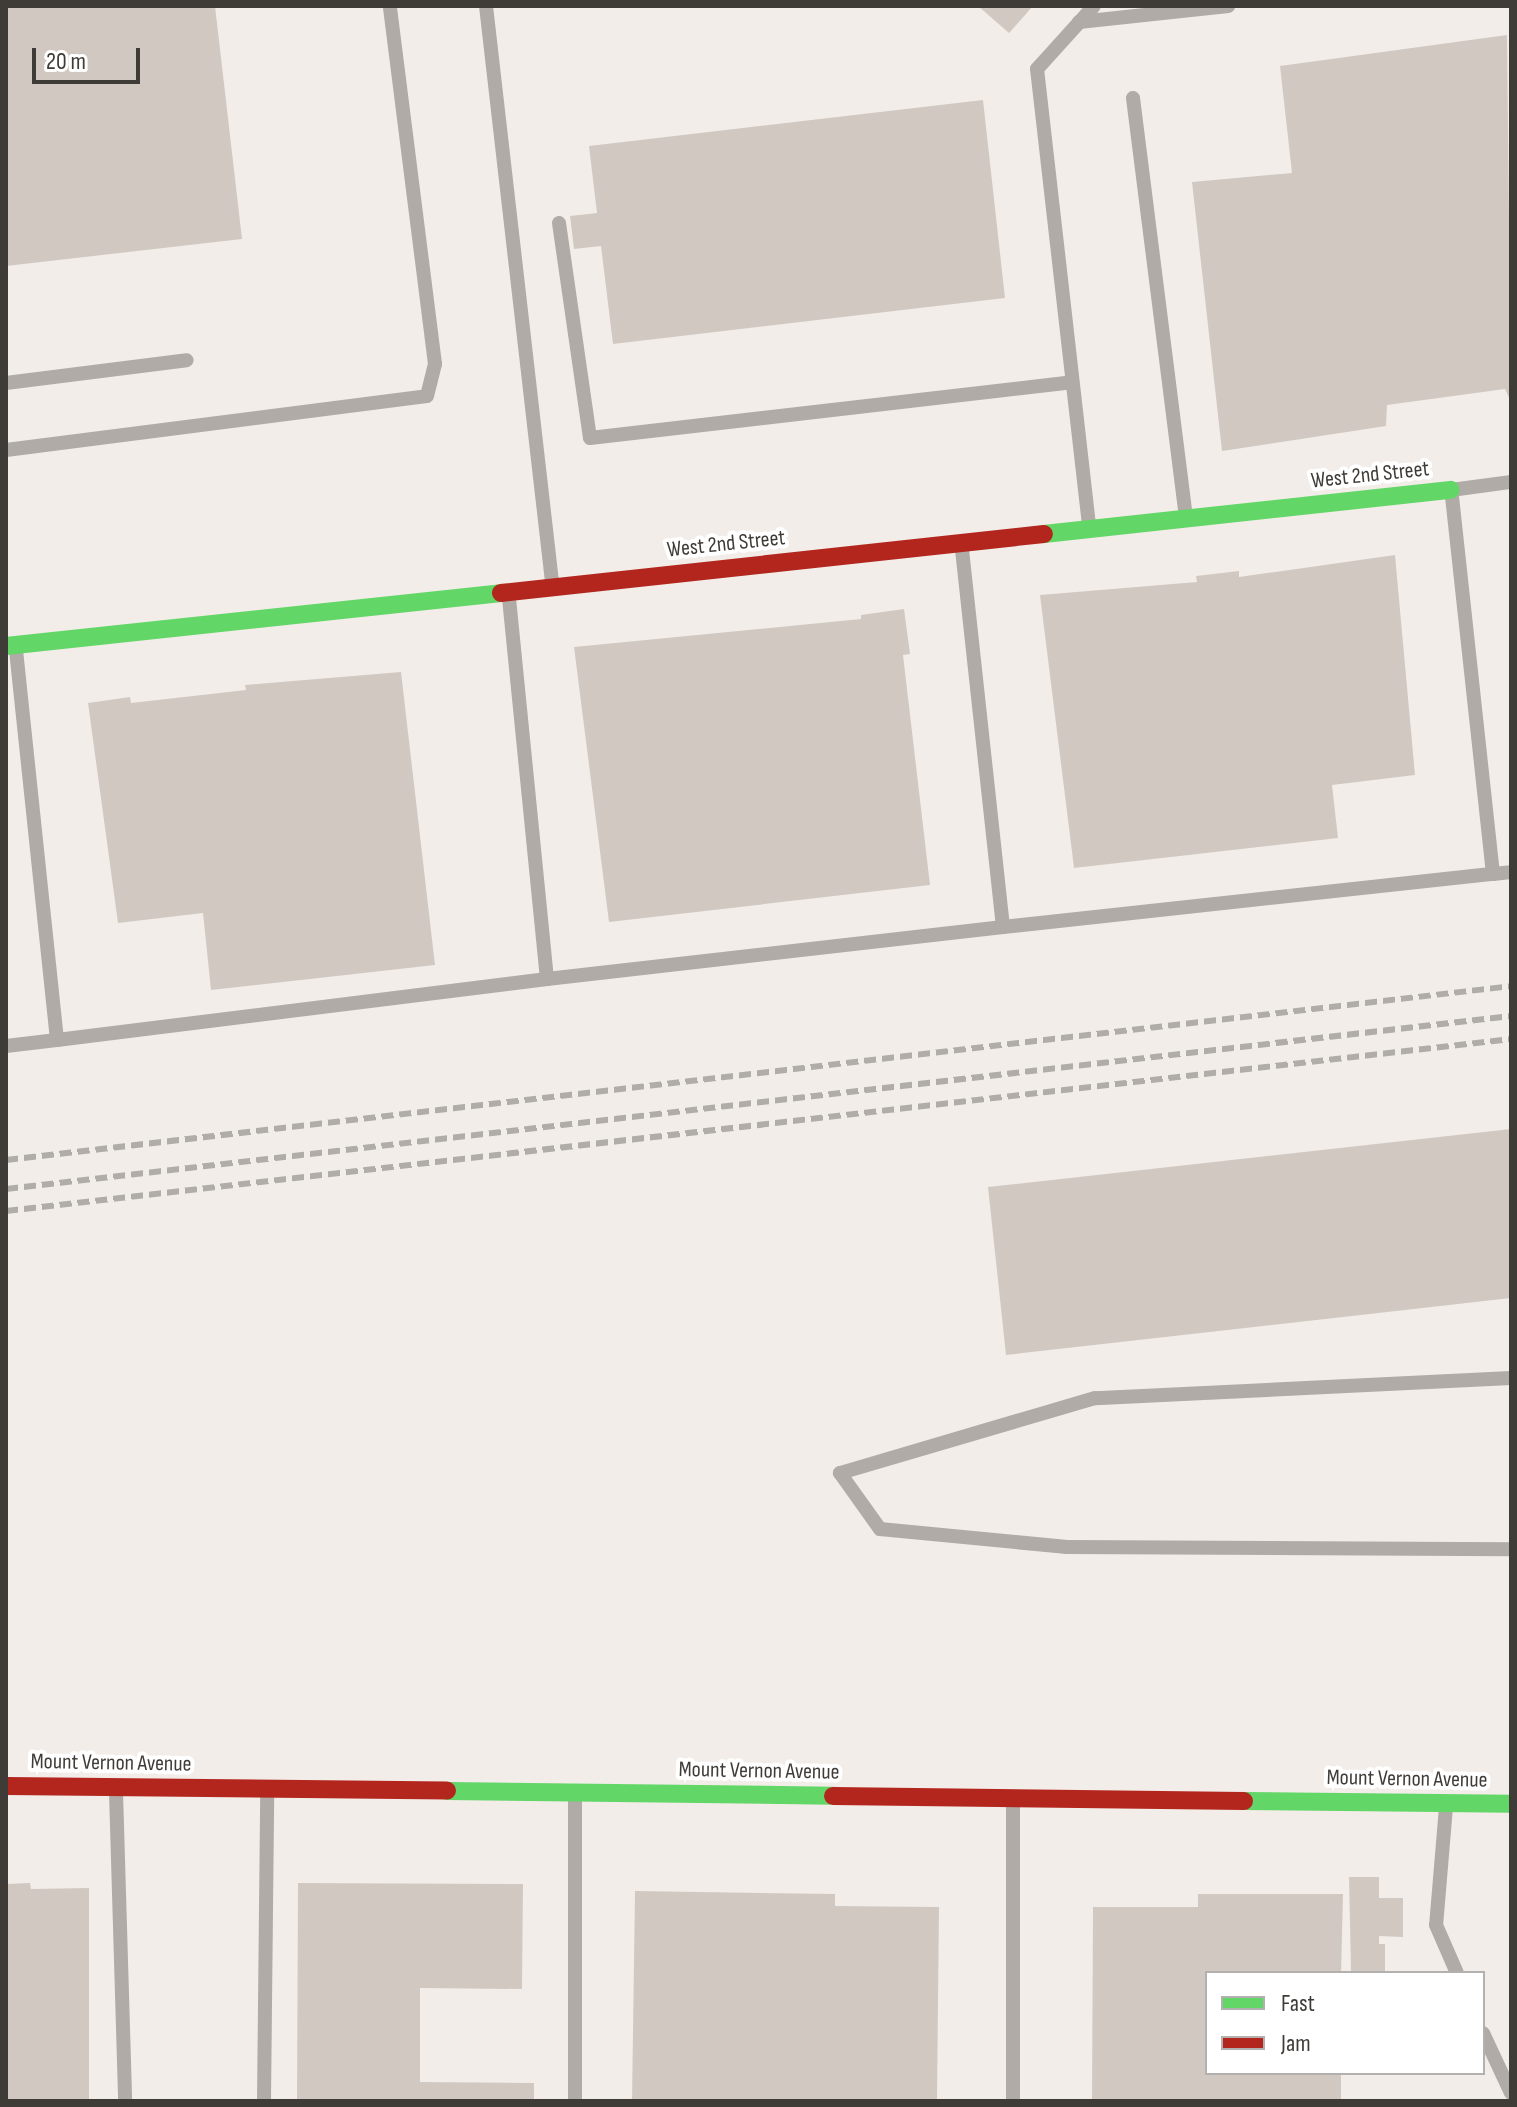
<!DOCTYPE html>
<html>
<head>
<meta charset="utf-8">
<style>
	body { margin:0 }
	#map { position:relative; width:1517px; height:2107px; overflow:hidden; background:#f2ede8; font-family:"Sofia Sans Condensed",sans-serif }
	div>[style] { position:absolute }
	.building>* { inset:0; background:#d1c9c1 }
	.lane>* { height:14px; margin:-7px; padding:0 7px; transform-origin:7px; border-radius:7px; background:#b0aba6 }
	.fast>* { height:18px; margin:-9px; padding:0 9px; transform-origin:9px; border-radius:9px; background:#63d668 }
	.jam>* { height:18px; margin:-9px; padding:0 9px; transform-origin:9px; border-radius:9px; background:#b3261e }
	.rail>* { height:6px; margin-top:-3px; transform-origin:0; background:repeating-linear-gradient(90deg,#b0aca7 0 12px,transparent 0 18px) }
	span { translate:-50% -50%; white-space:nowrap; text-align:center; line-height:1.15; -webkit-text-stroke:8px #fff; paint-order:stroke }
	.street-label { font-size:22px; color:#3f3b37 }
	.frame { position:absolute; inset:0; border:8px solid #3f3b37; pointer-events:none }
	.legend { position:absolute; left:1205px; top:1971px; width:280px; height:104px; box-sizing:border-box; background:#fff; border:2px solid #b2b1af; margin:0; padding:10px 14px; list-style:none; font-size:24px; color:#3f3b37 }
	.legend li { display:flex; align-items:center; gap:16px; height:40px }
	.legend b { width:40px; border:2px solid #b2b1af }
	.scale { position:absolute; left:32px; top:48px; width:108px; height:36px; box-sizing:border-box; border:4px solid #3f3b37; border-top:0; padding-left:10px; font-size:24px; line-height:28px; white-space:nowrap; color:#3f3b37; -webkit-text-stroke:6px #fff; paint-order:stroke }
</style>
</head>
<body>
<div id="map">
	<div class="building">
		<i style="clip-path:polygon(6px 6px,215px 6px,242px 239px,6px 266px)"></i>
		<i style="clip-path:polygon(978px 6px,1033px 6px,1009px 33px)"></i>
		<i style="clip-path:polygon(1507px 35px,1511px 402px,1505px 389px,1387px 405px,1386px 426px,1222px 451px,1192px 182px,1292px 173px,1280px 66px)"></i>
		<i style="clip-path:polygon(983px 100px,1005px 298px,613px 344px,601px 246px,574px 249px,570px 216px,597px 213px,589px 146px)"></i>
		<i style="clip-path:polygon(1395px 555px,1415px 775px,1332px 785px,1338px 838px,1074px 868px,1040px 595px,1197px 582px,1196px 576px,1239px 571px,1239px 577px)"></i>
		<i style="clip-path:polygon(904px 609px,910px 654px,903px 655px,930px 885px,609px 922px,574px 647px,861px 619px,861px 615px)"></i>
		<i style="clip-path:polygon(401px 672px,435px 965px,211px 990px,203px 913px,118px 923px,88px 703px,130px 697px,131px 703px,246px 690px,245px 685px)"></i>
		<i style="clip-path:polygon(1511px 1129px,1511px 1298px,1006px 1355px,988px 1187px)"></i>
		<i style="clip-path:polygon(1349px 1877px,1379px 1877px,1379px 1898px,1403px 1898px,1403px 1937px,1379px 1936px,1379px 1944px,1385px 1944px,1385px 1973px,1351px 1973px)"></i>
		<i style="clip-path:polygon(30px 1883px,31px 1889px,89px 1888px,89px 2101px,6px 2101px,6px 1884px)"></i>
		<i style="clip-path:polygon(298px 1883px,523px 1884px,522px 1989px,420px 1988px,420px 2082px,534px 2083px,534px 2101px,297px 2101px)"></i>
		<i style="clip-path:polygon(635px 1891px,835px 1894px,835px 1906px,939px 1907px,937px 2101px,632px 2101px)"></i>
		<i style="clip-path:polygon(1198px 1894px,1343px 1894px,1341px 1973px,1207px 1973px,1207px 2073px,1341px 2073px,1341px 2101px,1092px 2101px,1093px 1907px,1198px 1907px)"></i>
	</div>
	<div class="lane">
		<i style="left:486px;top:6px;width:580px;rotate:83.46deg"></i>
		<i style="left:1079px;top:22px;width:150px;rotate:-6.1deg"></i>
		<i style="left:1133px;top:98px;width:420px;rotate:82.8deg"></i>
		<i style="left:559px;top:223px;width:217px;rotate:81.8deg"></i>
		<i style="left:590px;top:438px;width:485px;rotate:-6.6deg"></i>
		<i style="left:6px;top:383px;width:182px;rotate:-7.2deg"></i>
		<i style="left:6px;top:450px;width:424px;rotate:-7.3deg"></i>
		<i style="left:427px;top:396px;width:33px;rotate:-76deg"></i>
		<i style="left:435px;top:364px;width:361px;rotate:-97.2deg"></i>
		<i style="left:1089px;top:525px;width:459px;rotate:-96.5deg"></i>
		<i style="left:1037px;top:69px;width:85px;rotate:-47.9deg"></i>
		<i style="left:1493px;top:874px;width:18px;rotate:-6deg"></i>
		<i style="left:1003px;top:927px;width:493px;rotate:-6.2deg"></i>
		<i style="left:1493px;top:874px;width:386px;rotate:-96.2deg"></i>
		<i style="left:1451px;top:490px;width:61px;rotate:-7.6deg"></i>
		<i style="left:547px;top:979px;width:459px;rotate:-6.5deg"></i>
		<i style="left:1003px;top:927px;width:381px;rotate:-96.2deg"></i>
		<i style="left:57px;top:1040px;width:494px;rotate:-7.1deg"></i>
		<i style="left:547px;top:979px;width:384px;rotate:-95.7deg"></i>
		<i style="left:6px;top:1046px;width:51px;rotate:-6.7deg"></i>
		<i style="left:57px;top:1040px;width:393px;rotate:-96deg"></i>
		<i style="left:1511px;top:1378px;width:416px;rotate:177.2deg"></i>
		<i style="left:1095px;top:1398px;width:266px;rotate:163.6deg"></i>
		<i style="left:840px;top:1473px;width:69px;rotate:54.5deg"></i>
		<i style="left:880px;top:1529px;width:188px;rotate:5.5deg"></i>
		<i style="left:1067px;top:1547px;width:444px;rotate:0.3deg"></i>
		<i style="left:116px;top:1792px;width:309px;rotate:88.3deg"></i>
		<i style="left:1013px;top:1802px;width:299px;rotate:90deg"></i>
		<i style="left:1446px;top:1807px;width:118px;rotate:94.8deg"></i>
		<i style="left:1436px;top:1925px;width:52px;rotate:66.4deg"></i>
		<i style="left:1483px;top:2033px;width:66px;rotate:65deg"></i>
		<i style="left:264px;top:2101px;width:308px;rotate:-89.4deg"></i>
		<i style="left:575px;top:2101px;width:304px;rotate:-90deg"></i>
	</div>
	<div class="fast">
		<i style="left:1044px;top:534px;width:409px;rotate:-6.2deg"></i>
		<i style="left:6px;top:646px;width:498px;rotate:-6.1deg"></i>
		<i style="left:447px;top:1791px;width:386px;rotate:0.7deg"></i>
		<i style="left:1244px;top:1801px;width:267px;rotate:0.6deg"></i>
	</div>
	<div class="jam">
		<i style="left:501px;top:593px;width:546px;rotate:-6.2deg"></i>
		<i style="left:6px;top:1786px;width:441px;rotate:0.6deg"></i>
		<i style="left:833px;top:1796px;width:411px;rotate:0.7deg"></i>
	</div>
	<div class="rail">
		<i style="left:6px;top:1160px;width:1515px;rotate:-6.59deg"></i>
		<i style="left:6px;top:1189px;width:1515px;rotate:-6.56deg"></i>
		<i style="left:6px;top:1211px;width:1515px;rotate:-6.52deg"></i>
	</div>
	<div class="street-label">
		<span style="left:1370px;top:475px;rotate:-6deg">West 2nd Street</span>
		<span style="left:726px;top:544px;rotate:-6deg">West 2nd Street</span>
		<span style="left:111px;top:1763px;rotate:1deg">Mount Vernon Avenue</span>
		<span style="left:759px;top:1771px;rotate:1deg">Mount Vernon Avenue</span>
		<span style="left:1407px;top:1779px;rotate:1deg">Mount Vernon Avenue</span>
	</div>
	<div class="frame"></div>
	<ul class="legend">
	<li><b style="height:10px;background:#63d668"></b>Fast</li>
	<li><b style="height:10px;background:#b3261e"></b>Jam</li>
	</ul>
	<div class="scale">20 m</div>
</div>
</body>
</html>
